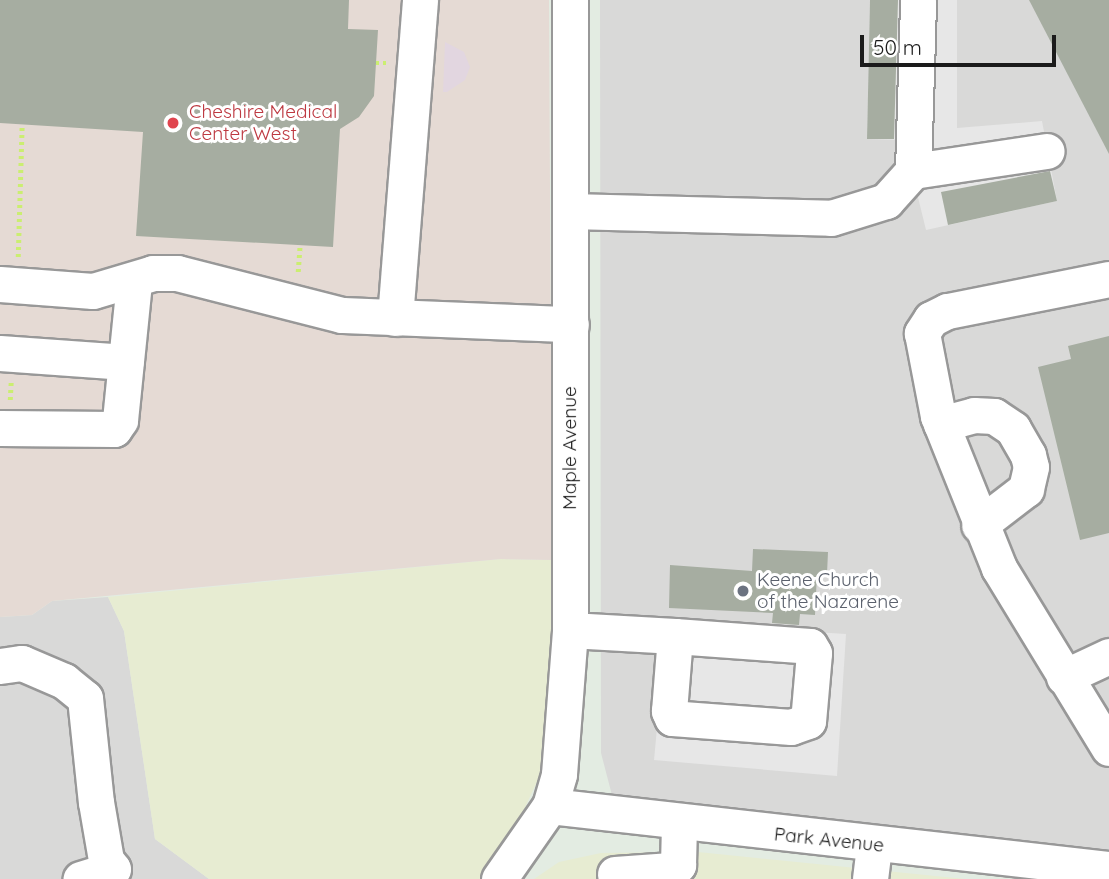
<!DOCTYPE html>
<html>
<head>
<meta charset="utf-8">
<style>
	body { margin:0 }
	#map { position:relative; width:1109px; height:879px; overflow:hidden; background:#e3ece2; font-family:Quicksand,sans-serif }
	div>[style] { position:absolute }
	.residential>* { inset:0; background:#d9d9d8 }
	.commercial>* { inset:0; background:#e7ecd2 }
	.industrial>* { inset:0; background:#e5dad4 }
	.parking>* { inset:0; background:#e7e7e7 }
	.plaza>* { inset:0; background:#e2d6e0 }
	.building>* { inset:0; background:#a6ada1 }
	.path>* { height:4.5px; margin-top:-2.25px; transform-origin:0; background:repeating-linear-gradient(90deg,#cbee71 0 3.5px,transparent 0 7px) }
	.roads { filter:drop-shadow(2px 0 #989898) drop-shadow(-2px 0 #989898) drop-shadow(0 2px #989898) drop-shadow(0 -2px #989898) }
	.minor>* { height:35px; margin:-17.5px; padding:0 17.5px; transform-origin:17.5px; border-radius:17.5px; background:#fff }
	.dots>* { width:19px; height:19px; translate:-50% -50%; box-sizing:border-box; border:4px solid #fff; border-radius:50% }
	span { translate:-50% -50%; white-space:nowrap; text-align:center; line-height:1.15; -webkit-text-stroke:6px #fff; paint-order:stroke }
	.health-label { font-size:19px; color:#be3a42 }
	.left { translate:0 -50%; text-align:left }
	.street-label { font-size:19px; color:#1b1b1b }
	.worship-label { font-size:19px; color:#5b616d }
	.scale { position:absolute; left:860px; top:35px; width:196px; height:32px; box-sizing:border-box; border:4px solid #1b1b1b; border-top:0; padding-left:9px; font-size:21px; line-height:24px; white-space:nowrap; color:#1b1b1b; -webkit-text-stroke:5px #fff; paint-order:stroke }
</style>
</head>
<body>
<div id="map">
	<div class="residential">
		<i style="clip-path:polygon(600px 0,1109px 0,1109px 851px,1021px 840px,815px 826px,613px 799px,601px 753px)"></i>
		<i style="clip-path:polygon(108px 597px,124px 631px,155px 839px,209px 879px,0 879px,0 617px,32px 615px,52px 601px)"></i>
	</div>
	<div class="commercial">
		<i style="clip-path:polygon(501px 559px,552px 560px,554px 694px,541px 773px,515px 829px,480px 879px,209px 879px,155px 839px,124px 631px,108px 597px)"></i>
		<i style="clip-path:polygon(698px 852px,965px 879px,534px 879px,559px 862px,601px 853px)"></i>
	</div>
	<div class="industrial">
		<i style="clip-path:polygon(0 0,549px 0,552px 560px,501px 559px,52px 601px,32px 615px,0 617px)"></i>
	</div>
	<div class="parking">
		<i style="clip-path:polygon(870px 0,957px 0,957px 128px,1042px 121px,1057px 201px,926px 230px,904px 140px,867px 139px)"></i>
		<i style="clip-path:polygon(667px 623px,846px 634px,837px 776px,654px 760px)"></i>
	</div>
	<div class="plaza">
		<i style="clip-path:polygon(445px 42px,464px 52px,470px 67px,465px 80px,447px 92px,443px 92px)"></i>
	</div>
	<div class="building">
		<i style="clip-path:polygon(0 0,349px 0,348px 29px,378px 30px,374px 96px,359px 117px,340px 129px,333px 247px,136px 236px,143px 132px,0 123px)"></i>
		<i style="clip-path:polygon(870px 0,898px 0,894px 139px,867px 139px)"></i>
		<i style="clip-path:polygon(1029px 0,1109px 0,1109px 154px)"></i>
		<i style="clip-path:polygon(1050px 171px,1057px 201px,948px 225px,941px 192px)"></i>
		<i style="clip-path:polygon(1109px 336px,1109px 533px,1080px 540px,1038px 367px,1071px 359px,1068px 346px)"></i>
		<i style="clip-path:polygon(753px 549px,828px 552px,827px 574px,817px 574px,815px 615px,800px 614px,799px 625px,772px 623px,773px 613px,669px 608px,670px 565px,752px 571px)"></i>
	</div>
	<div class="path">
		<i style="left:376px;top:63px;width:11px"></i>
		<i style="left:18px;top:257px;width:132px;rotate:-88.3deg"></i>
		<i style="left:298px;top:272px;width:27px;rotate:-86deg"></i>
		<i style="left:10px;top:400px;width:19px;rotate:-87deg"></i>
	</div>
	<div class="roads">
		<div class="minor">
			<i style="left:913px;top:171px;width:171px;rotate:-88.3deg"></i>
			<i style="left:570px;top:211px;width:261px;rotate:1.5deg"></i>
			<i style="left:831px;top:218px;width:58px;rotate:-17.2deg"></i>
			<i style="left:886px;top:201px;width:40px;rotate:-48deg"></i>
			<i style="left:913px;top:171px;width:135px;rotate:-8.5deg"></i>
			<i style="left:1109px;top:279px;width:165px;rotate:168.8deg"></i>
			<i style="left:947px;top:311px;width:18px;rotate:153deg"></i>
			<i style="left:931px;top:319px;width:17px;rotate:123deg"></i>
			<i style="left:922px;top:333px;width:85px;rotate:79.1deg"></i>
			<i style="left:938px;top:416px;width:164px;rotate:68.1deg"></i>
			<i style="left:999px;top:568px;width:211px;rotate:58.6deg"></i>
			<i style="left:0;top:284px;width:93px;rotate:4.3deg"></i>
			<i style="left:93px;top:291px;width:63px;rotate:-16.7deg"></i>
			<i style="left:153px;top:273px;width:24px"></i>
			<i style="left:177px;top:273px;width:170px;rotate:14.3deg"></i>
			<i style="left:342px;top:315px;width:229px;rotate:2.3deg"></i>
			<i style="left:395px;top:318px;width:319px;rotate:-85.5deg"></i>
			<i style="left:0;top:353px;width:126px;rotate:4.1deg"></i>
			<i style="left:941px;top:424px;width:34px;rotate:-15deg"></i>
			<i style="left:974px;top:415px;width:20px;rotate:3deg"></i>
			<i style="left:994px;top:416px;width:23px;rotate:34deg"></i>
			<i style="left:1013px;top:429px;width:30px;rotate:60deg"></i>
			<i style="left:1028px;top:455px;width:12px;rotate:76deg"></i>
			<i style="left:1031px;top:467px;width:23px;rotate:103deg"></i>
			<i style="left:1026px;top:489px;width:59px;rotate:142.5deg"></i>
			<i style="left:0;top:428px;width:114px;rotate:0.5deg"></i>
			<i style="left:114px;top:429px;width:11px;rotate:-56deg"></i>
			<i style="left:120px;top:420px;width:140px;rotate:-84.2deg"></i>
			<i style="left:570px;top:630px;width:105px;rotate:3.3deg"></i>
			<i style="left:675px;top:636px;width:135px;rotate:4.2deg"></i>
			<i style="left:810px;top:646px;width:8px;rotate:60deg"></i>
			<i style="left:814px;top:653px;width:68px;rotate:95deg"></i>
			<i style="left:808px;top:721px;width:18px;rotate:161deg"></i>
			<i style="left:791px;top:727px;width:119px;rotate:-175.7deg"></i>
			<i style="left:672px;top:718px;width:8px;rotate:-113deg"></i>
			<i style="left:669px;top:711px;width:75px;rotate:-85.4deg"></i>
			<i style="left:0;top:666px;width:22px;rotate:-8deg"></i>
			<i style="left:22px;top:663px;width:46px;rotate:23.2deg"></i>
			<i style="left:64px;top:681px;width:27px;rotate:39deg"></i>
			<i style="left:85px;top:698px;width:105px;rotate:84deg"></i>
			<i style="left:96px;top:802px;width:59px;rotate:80.2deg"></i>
			<i style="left:106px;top:860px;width:11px;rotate:52deg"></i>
			<i style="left:113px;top:869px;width:34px;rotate:163deg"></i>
			<i style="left:1064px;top:677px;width:50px;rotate:-25deg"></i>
			<i style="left:550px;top:806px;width:563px;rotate:6.43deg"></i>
			<i style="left:615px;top:874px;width:56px;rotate:-4.1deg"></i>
			<i style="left:671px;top:870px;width:9px;rotate:-36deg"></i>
			<i style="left:678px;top:865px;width:41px;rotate:-88.6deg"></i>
			<i style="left:499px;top:879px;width:89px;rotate:-55.1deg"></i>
			<i style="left:550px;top:806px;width:33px;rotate:-74deg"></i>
			<i style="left:559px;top:774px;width:144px;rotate:-85.6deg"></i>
			<i style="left:570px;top:630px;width:630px;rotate:-90deg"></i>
			<i style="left:870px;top:879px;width:34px;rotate:-83deg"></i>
		</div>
	</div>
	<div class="dots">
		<i style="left:173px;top:123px;background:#e0444e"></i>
		<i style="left:743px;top:591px;background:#6b7280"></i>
	</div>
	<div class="health-label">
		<span class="left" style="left:189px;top:123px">Cheshire Medical<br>Center West</span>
	</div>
	<div class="street-label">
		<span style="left:570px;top:448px;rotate:-90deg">Maple Avenue</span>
		<span style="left:829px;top:840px;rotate:6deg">Park Avenue</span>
	</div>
	<div class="worship-label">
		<span class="left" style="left:757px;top:591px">Keene Church<br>of the Nazarene</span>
	</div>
	<div class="scale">50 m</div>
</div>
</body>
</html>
